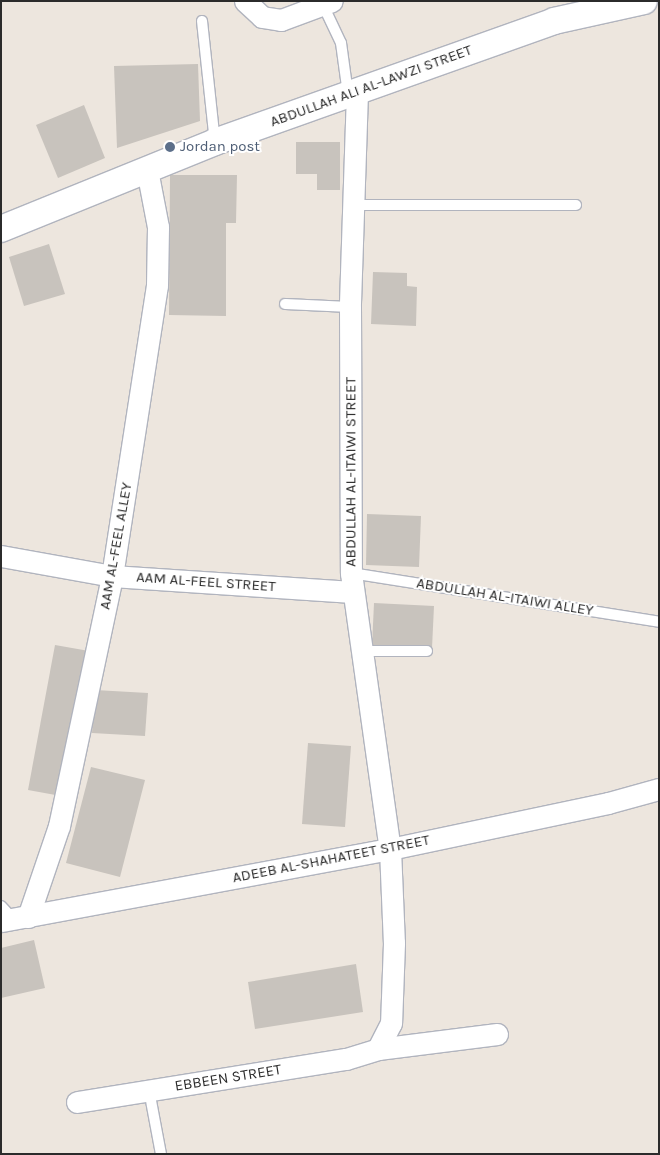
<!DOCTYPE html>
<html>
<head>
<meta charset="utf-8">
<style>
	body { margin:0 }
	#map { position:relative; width:660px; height:1155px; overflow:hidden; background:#ede6de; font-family:Karla,sans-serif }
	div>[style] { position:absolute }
	.building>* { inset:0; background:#c8c3bd }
	.roads { filter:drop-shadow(1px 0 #b1b4be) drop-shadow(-1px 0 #b1b4be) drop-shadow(0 1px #b1b4be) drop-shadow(0 -1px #b1b4be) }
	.service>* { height:10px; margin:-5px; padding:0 5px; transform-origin:5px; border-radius:5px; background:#fff }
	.minor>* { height:21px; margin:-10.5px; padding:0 10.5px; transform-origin:10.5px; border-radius:10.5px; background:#fff }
	.tertiary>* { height:26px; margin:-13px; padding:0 13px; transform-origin:13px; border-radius:13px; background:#fff }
	.dots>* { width:14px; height:14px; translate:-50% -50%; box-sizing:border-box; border:2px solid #fff; border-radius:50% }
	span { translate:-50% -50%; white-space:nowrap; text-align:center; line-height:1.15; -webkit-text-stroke:4px #fff; paint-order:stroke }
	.street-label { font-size:15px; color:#2b2b2b }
	.service-label { font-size:15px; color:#4e5e75 }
	.left { translate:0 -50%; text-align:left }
	.frame { position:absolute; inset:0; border:2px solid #2b2b2b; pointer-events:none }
</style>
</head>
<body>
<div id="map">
	<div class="building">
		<i style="clip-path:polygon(198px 64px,200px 121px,117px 148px,114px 66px)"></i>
		<i style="clip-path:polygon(84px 105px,105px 158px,58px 178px,36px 125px)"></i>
		<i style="clip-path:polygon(296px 142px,340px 142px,340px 190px,317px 190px,317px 174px,296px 174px)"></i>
		<i style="clip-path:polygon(170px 175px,237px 175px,236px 223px,226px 223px,226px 316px,169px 315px)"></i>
		<i style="clip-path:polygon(49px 244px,65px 294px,24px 306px,9px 257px)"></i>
		<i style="clip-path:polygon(373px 272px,407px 273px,407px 286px,417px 287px,416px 326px,371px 324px)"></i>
		<i style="clip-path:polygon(367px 514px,421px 516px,419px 567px,366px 565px)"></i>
		<i style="clip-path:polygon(374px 603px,434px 606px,432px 648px,372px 646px)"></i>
		<i style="clip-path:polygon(55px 645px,89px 651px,61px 796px,28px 790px)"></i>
		<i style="clip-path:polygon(95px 690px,148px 693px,145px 736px,92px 733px)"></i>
		<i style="clip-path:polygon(308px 743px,351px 746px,345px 827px,302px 824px)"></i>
		<i style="clip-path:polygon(91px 767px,145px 780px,120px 877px,66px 863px)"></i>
		<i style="clip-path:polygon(34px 940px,45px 988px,1px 998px,1px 948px)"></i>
		<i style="clip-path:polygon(356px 964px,363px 1012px,255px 1029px,248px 982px)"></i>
	</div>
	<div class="roads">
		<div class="service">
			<i style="left:323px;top:5px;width:42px;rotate:64.7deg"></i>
			<i style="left:341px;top:43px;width:51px;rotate:82.2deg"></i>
			<i style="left:202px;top:21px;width:122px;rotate:83.9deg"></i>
			<i style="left:356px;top:205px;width:220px"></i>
			<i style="left:285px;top:304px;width:65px;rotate:2.6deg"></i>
			<i style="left:351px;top:573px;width:312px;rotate:9deg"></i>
			<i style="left:361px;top:651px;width:66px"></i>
			<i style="left:1px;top:906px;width:18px;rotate:47deg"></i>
			<i style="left:149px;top:1090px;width:65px;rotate:79.4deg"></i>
		</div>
		<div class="minor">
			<i style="left:245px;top:1px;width:23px;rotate:43deg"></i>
			<i style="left:262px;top:17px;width:19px;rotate:9deg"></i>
			<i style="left:281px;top:20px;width:54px;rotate:-20.4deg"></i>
			<i style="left:357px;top:92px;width:215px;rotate:91.9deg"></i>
			<i style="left:350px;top:307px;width:266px;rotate:89.8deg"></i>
			<i style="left:351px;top:573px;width:279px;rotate:82deg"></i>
			<i style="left:390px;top:849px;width:94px;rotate:87.6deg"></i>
			<i style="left:394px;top:943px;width:80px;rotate:92.1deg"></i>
			<i style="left:391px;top:1023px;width:29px;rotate:117deg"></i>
			<i style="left:1px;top:556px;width:113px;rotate:10.2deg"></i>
			<i style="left:112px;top:576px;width:241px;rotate:3.8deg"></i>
			<i style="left:28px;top:917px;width:96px;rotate:-71.2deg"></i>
			<i style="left:59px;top:826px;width:256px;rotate:-78deg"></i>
			<i style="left:112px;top:576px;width:294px;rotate:-81.2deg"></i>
			<i style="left:157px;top:285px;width:58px;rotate:-89deg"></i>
			<i style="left:158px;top:227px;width:58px;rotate:-100.9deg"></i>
			<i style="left:1px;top:921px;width:396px;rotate:-10.5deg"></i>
			<i style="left:390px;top:849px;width:223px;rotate:-11.9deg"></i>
			<i style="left:608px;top:803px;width:53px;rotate:-15.4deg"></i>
			<i style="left:77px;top:1102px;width:272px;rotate:-9.1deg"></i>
			<i style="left:346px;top:1059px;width:34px;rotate:-17deg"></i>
			<i style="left:378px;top:1049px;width:120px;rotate:-7.2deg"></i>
		</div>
		<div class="tertiary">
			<i style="left:1px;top:229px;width:231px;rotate:-22.1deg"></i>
			<i style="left:215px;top:142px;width:360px;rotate:-19.6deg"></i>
			<i style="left:554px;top:21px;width:92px;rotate:-12.5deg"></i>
		</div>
	</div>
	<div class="dots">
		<i style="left:170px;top:147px;background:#5c6f8a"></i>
	</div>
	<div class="street-label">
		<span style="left:371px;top:86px;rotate:-20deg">ABDULLAH ALI AL-LAWZI STREET</span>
		<span style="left:351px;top:472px;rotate:-90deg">ABDULLAH AL-ITAIWI STREET</span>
		<span style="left:116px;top:546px;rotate:-80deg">AAM AL-FEEL ALLEY</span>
		<span style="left:206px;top:582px;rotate:4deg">AAM AL-FEEL STREET</span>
		<span style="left:505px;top:597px;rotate:9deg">ABDULLAH AL-ITAIWI ALLEY</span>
		<span style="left:331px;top:859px;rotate:-11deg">ADEEB AL-SHAHATEET STREET</span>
		<span style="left:228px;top:1078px;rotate:-9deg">EBBEEN STREET</span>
	</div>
	<div class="service-label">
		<span class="left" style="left:180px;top:147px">Jordan post</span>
	</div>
	<div class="frame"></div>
</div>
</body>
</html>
